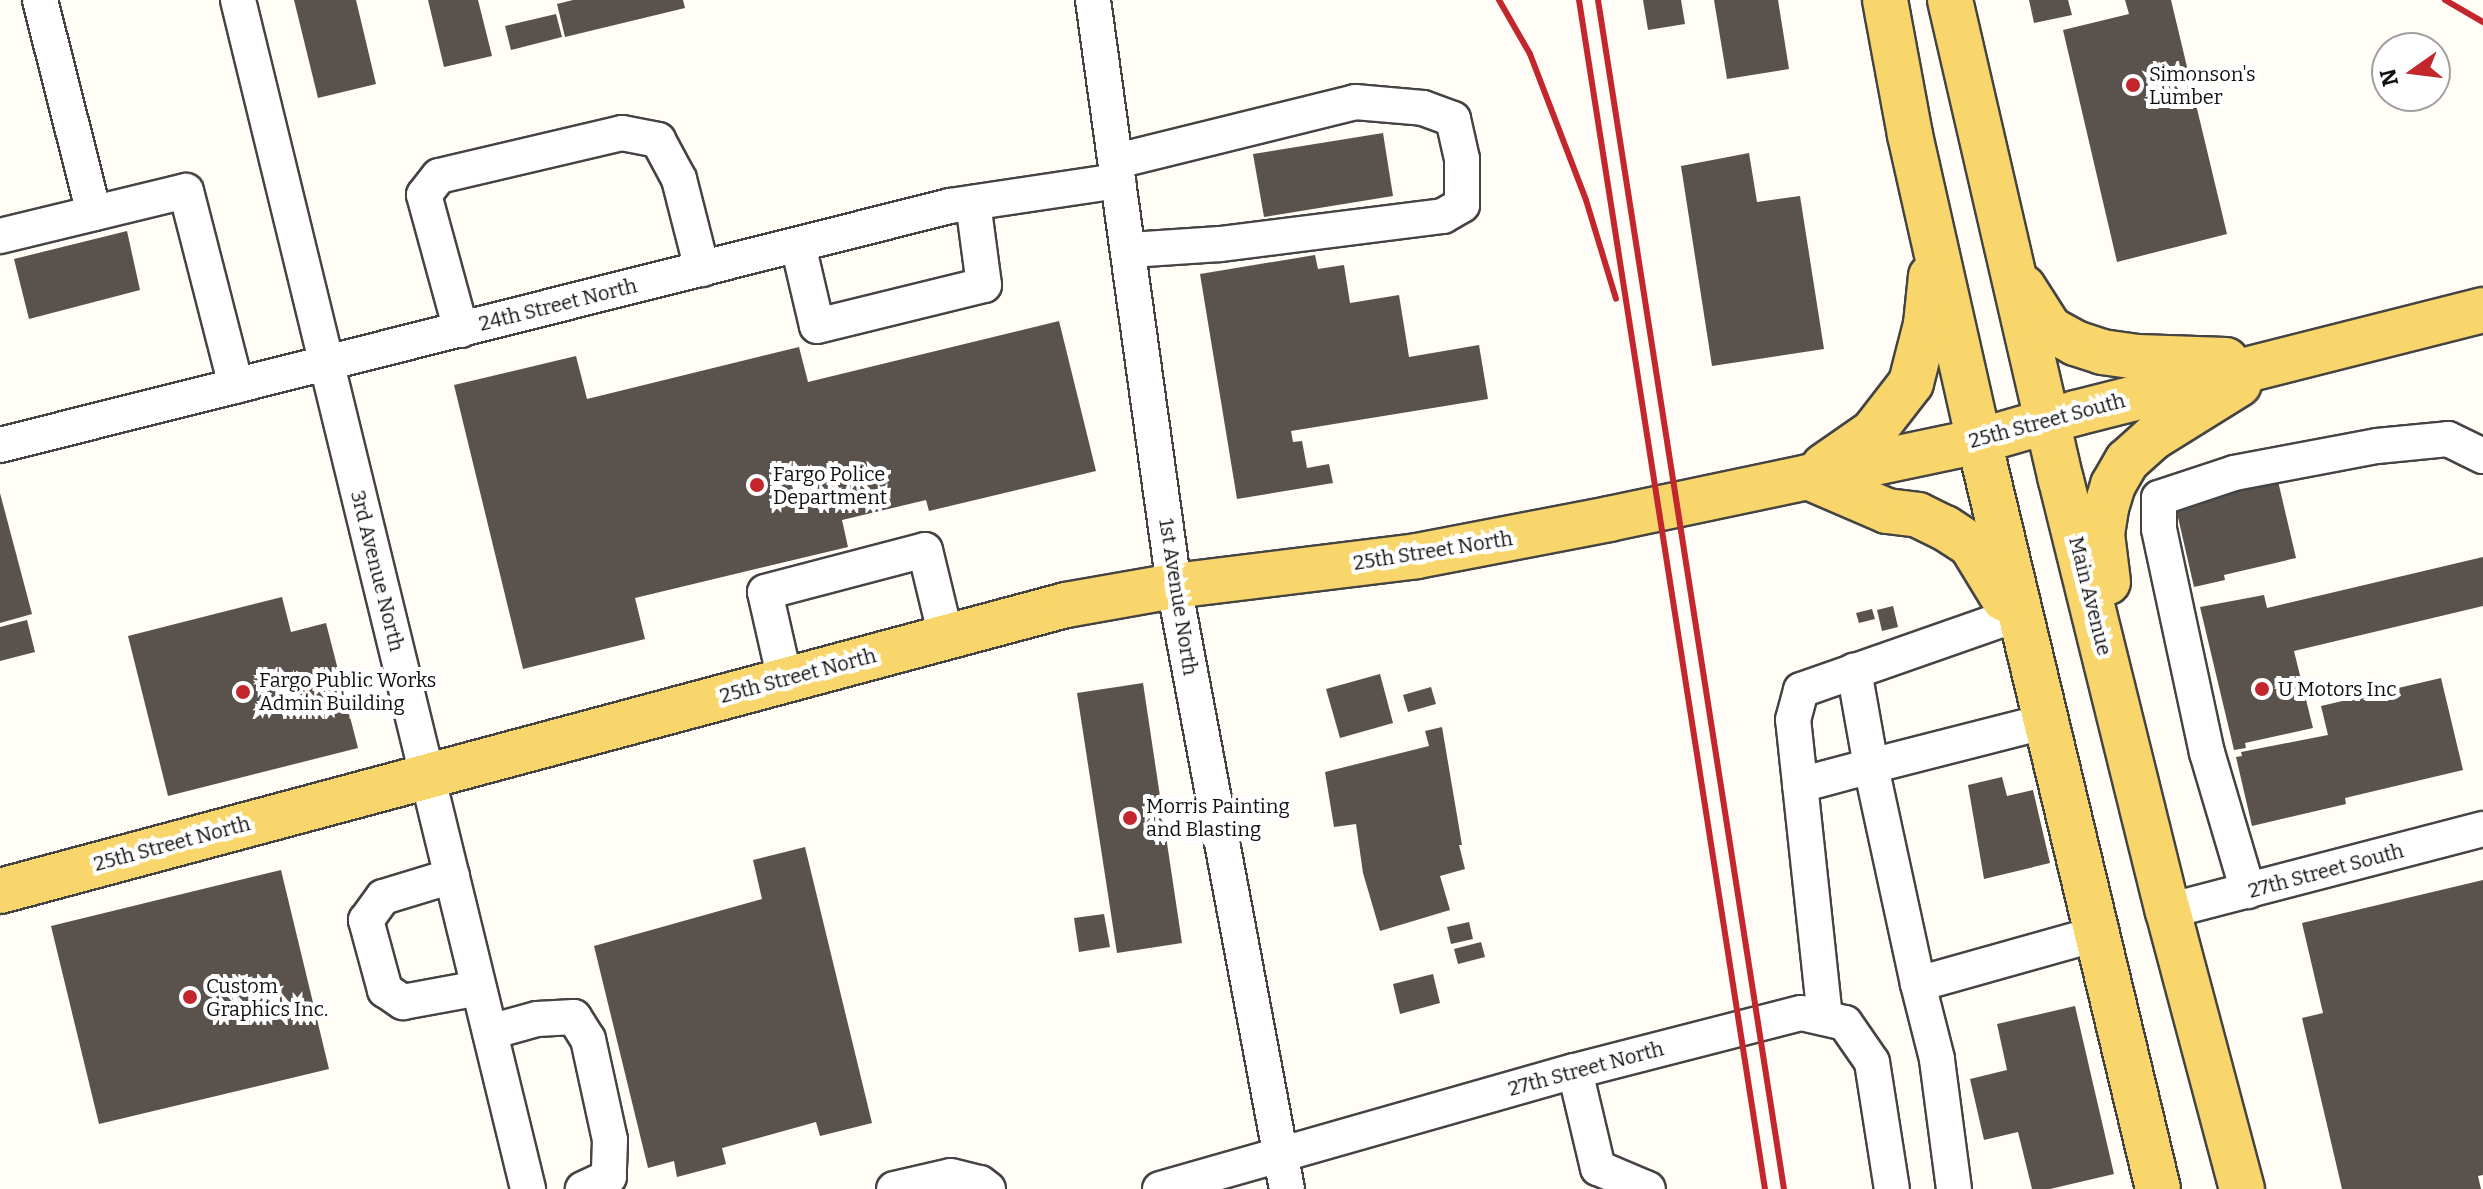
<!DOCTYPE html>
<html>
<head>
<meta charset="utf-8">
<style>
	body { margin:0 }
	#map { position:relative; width:2483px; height:1189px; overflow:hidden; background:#fffdf5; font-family:Bitter,serif }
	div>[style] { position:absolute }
	.building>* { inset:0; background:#5a524d }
	.roads { filter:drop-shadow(2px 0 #444) drop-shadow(-2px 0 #444) drop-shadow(0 2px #444) drop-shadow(0 -2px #444) }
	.minor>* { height:34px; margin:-17px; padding:0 17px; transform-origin:17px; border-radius:17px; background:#fff }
	.major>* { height:44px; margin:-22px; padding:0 22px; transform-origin:22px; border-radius:22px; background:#f9d66b }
	.rail>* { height:6px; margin:-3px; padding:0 3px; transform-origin:3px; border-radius:3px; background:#c4262e }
	.dots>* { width:22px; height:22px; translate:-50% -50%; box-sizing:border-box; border:4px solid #fff; border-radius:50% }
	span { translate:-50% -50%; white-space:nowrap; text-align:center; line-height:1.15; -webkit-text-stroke:8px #fff; paint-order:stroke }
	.poi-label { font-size:20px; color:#111 }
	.left { translate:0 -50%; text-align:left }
	.street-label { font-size:20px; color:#111 }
	.north { position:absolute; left:2371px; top:32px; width:80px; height:80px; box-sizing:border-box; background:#fff; border:2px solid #a0a0a0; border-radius:50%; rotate:256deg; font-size:22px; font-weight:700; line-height:32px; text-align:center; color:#111 }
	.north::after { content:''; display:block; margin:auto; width:28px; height:36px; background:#c4262e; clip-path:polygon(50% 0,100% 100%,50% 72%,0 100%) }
</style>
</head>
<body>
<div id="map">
	<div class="building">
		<i style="clip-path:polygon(294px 0,356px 0,376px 84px,318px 98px)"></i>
		<i style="clip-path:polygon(428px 0,478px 0,492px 56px,444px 67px)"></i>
		<i style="clip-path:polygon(573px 0,683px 0,685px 8px,565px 37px,557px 4px)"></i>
		<i style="clip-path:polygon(1643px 0,1681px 0,1685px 24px,1648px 30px)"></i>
		<i style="clip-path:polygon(1714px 0,1778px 0,1789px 69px,1727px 79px)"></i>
		<i style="clip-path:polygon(2029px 0,2068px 0,2072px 15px,2034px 23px)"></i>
		<i style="clip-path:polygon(2125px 0,2171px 0,2227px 234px,2117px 262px,2063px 30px,2129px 14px)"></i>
		<i style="clip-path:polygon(556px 14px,562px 37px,511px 50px,505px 26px)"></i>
		<i style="clip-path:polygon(1383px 133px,1393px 196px,1264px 217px,1253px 154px)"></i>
		<i style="clip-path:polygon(1749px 153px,1757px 202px,1800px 196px,1824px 349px,1712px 366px,1681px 166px)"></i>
		<i style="clip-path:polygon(127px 231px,140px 290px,29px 319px,14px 259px)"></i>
		<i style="clip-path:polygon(1315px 255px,1318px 269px,1344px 265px,1350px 303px,1399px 295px,1409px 357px,1479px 345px,1488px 399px,1291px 431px,1293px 442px,1302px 441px,1307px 468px,1329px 464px,1333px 483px,1237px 499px,1200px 274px)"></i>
		<i style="clip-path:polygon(1059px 321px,1096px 471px,929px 511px,926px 500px,842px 520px,848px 547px,635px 598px,645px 639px,523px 669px,454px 385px,576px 356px,587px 399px,799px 347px,808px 382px)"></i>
		<i style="clip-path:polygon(2278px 481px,2296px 558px,2224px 575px,2225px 580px,2194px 587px,2174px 500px,2206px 498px)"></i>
		<i style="clip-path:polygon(0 493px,32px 614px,0 623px)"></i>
		<i style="clip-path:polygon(2483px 557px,2483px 606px,2294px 651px,2313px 728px,2245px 743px,2246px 748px,2234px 750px,2200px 607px,2264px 595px,2267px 608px)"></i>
		<i style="clip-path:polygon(282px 597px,291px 632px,326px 623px,358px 748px,168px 796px,128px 636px)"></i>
		<i style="clip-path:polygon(1893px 606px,1898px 627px,1882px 631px,1877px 610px)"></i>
		<i style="clip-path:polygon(1872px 609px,1875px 619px,1859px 623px,1856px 613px)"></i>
		<i style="clip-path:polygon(27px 620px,35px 652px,0 661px,0 627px)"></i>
		<i style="clip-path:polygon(1380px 674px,1393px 723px,1340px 738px,1326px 689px)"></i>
		<i style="clip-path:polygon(2441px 678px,2463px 770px,2345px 798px,2346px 804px,2252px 826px,2236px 757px,2242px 756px,2241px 752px,2328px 735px,2321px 706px)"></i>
		<i style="clip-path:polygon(1143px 683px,1182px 943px,1117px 953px,1077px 693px)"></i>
		<i style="clip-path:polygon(1431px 687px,1436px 704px,1408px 712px,1403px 695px)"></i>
		<i style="clip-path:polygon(1442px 727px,1462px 845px,1459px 845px,1465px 869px,1440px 876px,1450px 910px,1380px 931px,1363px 873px,1356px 824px,1334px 827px,1325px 772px,1429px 746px,1425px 731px)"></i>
		<i style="clip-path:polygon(2002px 777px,2007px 796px,2033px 790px,2050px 863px,1984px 879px,1968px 785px)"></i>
		<i style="clip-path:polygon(805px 847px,872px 1123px,820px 1136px,816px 1122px,722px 1148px,726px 1164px,677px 1177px,674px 1161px,648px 1168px,594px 946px,762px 899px,753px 860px)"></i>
		<i style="clip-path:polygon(281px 870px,329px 1069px,99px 1124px,51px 926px)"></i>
		<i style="clip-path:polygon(2483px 880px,2483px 1175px,2478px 1176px,2481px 1189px,2342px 1189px,2302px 1018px,2323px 1013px,2302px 923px)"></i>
		<i style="clip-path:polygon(1104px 914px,1110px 947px,1079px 952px,1074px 918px)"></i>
		<i style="clip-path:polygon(1469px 922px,1473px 939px,1451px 944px,1447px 927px)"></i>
		<i style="clip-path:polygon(1481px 942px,1485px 957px,1458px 964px,1454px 949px)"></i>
		<i style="clip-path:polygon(1433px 974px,1440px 1003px,1400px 1014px,1393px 984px)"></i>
		<i style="clip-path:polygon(2075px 1006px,2114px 1174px,2050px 1189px,2032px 1189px,2018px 1132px,1984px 1140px,1970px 1079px,2007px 1070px,1997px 1024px)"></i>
	</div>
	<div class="roads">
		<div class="minor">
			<i style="left:40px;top:0;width:220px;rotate:75.8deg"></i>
			<i style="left:238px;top:0;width:1224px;rotate:76.29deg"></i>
			<i style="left:1093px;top:0;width:592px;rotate:82.13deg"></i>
			<i style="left:1174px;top:586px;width:613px;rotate:79.39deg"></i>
			<i style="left:1117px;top:161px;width:245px;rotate:-13.9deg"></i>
			<i style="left:1355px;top:102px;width:68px;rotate:5deg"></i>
			<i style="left:1423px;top:108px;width:32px;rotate:20deg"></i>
			<i style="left:1453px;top:119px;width:41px;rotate:77.3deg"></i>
			<i style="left:1462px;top:159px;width:46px;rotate:90deg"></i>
			<i style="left:1462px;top:205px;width:22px;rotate:150deg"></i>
			<i style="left:1443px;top:216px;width:225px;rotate:172.8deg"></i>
			<i style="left:1220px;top:244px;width:90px;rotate:176.2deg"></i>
			<i style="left:0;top:236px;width:191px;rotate:-13.6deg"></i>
			<i style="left:186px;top:191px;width:201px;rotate:75.6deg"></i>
			<i style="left:798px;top:245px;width:83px;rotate:76.8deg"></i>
			<i style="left:817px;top:326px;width:172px;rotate:-13.8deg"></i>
			<i style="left:984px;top:285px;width:83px;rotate:-97.6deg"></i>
			<i style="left:461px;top:330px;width:140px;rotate:-105.3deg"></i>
			<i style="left:424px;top:195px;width:24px;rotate:-52deg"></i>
			<i style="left:439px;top:176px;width:188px;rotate:-13.2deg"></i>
			<i style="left:622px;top:133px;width:37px;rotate:11deg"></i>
			<i style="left:658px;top:140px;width:44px;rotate:61.7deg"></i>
			<i style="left:679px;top:179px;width:93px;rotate:75.7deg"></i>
			<i style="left:0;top:445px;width:980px;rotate:-14.12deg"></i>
			<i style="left:950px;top:206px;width:170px;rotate:-8.5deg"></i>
			<i style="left:785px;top:680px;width:90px;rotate:-102.8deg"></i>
			<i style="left:765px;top:592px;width:165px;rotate:-14.7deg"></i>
			<i style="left:925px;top:550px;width:89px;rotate:76.4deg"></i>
			<i style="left:1800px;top:785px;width:73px;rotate:-15deg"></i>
			<i style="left:1871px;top:766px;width:97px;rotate:-100.1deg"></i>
			<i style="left:452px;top:876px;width:72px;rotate:163.1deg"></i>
			<i style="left:383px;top:897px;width:29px;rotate:126deg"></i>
			<i style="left:366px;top:920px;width:73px;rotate:74.8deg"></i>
			<i style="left:385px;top:990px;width:22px;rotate:34deg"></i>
			<i style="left:403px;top:1002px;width:77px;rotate:-10.4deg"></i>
			<i style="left:2248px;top:891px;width:144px;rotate:-106.5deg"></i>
			<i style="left:2207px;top:753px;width:229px;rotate:-102.1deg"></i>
			<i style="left:2159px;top:529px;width:31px;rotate:-90deg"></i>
			<i style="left:2159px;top:498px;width:79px;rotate:-18.4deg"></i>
			<i style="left:2234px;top:473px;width:146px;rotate:-10.7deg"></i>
			<i style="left:2377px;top:446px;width:71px;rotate:-5.6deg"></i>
			<i style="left:2448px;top:439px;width:39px;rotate:26deg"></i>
			<i style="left:2168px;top:911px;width:325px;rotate:-14.6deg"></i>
			<i style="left:1918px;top:984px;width:223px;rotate:-102.2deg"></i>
			<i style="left:1871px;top:766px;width:182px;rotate:-14.3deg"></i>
			<i style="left:1825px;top:1018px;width:300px;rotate:-96.1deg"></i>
			<i style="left:1793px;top:720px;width:31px;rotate:-75deg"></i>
			<i style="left:1801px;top:690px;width:224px;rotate:-19.3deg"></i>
			<i style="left:490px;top:1032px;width:49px;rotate:-15.5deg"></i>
			<i style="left:537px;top:1019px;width:37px;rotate:-3deg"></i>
			<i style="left:574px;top:1017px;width:26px;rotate:58deg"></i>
			<i style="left:588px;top:1039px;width:103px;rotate:77.7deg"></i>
			<i style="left:610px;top:1140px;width:37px;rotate:92deg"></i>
			<i style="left:609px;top:1177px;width:29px;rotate:155deg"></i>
			<i style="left:1575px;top:1071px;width:100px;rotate:76.7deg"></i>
			<i style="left:1598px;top:1168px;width:54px;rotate:22.8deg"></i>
			<i style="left:894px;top:1189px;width:58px;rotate:-12.8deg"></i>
			<i style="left:951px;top:1176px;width:30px;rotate:14deg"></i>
			<i style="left:980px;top:1183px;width:10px;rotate:37deg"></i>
			<i style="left:1160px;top:1189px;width:431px;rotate:-15.9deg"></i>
			<i style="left:1575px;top:1071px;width:233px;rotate:-14.4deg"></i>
			<i style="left:1801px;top:1013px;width:45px;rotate:12.8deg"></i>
			<i style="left:1845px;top:1023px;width:47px;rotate:55.3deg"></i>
			<i style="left:1872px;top:1062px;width:129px;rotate:81.1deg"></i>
			<i style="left:1954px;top:1189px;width:131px;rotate:-97.5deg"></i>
			<i style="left:1937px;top:1059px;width:77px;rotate:-104.2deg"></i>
			<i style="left:1918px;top:984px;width:188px;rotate:-15.7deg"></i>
		</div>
		<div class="major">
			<i style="left:1885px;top:0;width:137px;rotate:79.5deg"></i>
			<i style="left:1910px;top:135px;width:314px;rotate:77.3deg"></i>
			<i style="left:1979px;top:441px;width:769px;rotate:76.54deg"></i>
			<i style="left:1950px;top:0;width:493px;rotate:77deg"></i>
			<i style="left:2061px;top:480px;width:444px;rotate:76.1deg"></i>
			<i style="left:2168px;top:911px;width:288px;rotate:75.1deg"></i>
			<i style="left:2023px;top:287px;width:50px;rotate:57.3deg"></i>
			<i style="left:2050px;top:329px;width:29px;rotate:29deg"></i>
			<i style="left:2075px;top:343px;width:28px;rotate:18deg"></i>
			<i style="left:2102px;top:352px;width:36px;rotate:8deg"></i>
			<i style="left:2138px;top:357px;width:88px;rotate:2deg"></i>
			<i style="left:1824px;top:466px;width:60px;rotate:-34.8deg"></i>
			<i style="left:1873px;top:432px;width:62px;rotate:-52.2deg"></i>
			<i style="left:1911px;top:383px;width:61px;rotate:-75.7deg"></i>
			<i style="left:1926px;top:324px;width:48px;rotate:-84.1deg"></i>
			<i style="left:1808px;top:477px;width:86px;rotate:23.3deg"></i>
			<i style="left:1887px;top:511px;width:31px;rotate:7deg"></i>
			<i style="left:1918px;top:515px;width:30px;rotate:26deg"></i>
			<i style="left:1945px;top:528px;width:31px;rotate:33deg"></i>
			<i style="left:1971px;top:545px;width:63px;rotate:58.6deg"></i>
			<i style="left:2108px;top:582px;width:48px;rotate:-97.1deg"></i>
			<i style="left:2102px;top:534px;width:26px;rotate:-81deg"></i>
			<i style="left:2106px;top:508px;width:24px;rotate:-73deg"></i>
			<i style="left:2113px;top:485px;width:28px;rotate:-60deg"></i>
			<i style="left:2127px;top:461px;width:36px;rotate:-42deg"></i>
			<i style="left:2154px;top:437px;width:100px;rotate:-31.9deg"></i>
			<i style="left:0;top:891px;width:1104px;rotate:-15.02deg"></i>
			<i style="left:1066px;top:605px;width:110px;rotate:-10deg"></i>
			<i style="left:1174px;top:586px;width:245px;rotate:-7deg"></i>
			<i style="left:1417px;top:556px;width:196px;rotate:-10.9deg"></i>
			<i style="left:1609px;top:519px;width:378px;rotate:-11.9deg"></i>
			<i style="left:1979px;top:441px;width:101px;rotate:-16.1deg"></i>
			<i style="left:2076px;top:413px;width:420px;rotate:-14.2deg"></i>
		</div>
	</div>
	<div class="rail">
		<i style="left:1499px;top:0;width:62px;rotate:60.1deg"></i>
		<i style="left:1530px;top:54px;width:156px;rotate:69deg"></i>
		<i style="left:1586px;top:200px;width:103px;rotate:73.1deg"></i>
		<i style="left:1579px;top:0;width:1203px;rotate:81.11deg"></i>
		<i style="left:1598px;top:0;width:1203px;rotate:81.11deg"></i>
		<i style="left:2445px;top:0;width:44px;rotate:30.1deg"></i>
	</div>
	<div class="dots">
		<i style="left:2133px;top:85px;background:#c4262e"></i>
		<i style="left:757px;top:485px;background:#c4262e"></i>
		<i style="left:2262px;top:689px;background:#c4262e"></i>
		<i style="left:243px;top:692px;background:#c4262e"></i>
		<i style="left:1130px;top:818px;background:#c4262e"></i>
		<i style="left:190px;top:997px;background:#c4262e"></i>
	</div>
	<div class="poi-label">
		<span class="left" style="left:2149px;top:86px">Simonson's<br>Lumber</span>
		<span class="left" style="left:773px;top:486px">Fargo Police<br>Department</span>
		<span class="left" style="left:259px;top:692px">Fargo Public Works<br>Admin Building</span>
		<span class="left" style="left:2278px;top:689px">U Motors Inc</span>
		<span class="left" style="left:1146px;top:818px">Morris Painting<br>and Blasting</span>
		<span class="left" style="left:206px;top:998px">Custom<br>Graphics Inc.</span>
	</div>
	<div class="street-label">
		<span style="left:558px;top:305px;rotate:-14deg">24th Street North</span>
		<span style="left:2047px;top:421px;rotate:-15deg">25th Street South</span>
		<span style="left:1433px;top:551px;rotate:-9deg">25th Street North</span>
		<span style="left:377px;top:571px;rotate:76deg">3rd Avenue North</span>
		<span style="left:2090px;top:596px;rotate:76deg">Main Avenue</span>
		<span style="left:1178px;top:597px;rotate:81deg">1st Avenue North</span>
		<span style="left:798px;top:676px;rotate:-15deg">25th Street North</span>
		<span style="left:172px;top:844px;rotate:-15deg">25th Street North</span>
		<span style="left:2326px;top:871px;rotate:-15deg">27th Street South</span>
		<span style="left:1586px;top:1069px;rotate:-15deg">27th Street North</span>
	</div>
	<div class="north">N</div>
</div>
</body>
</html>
